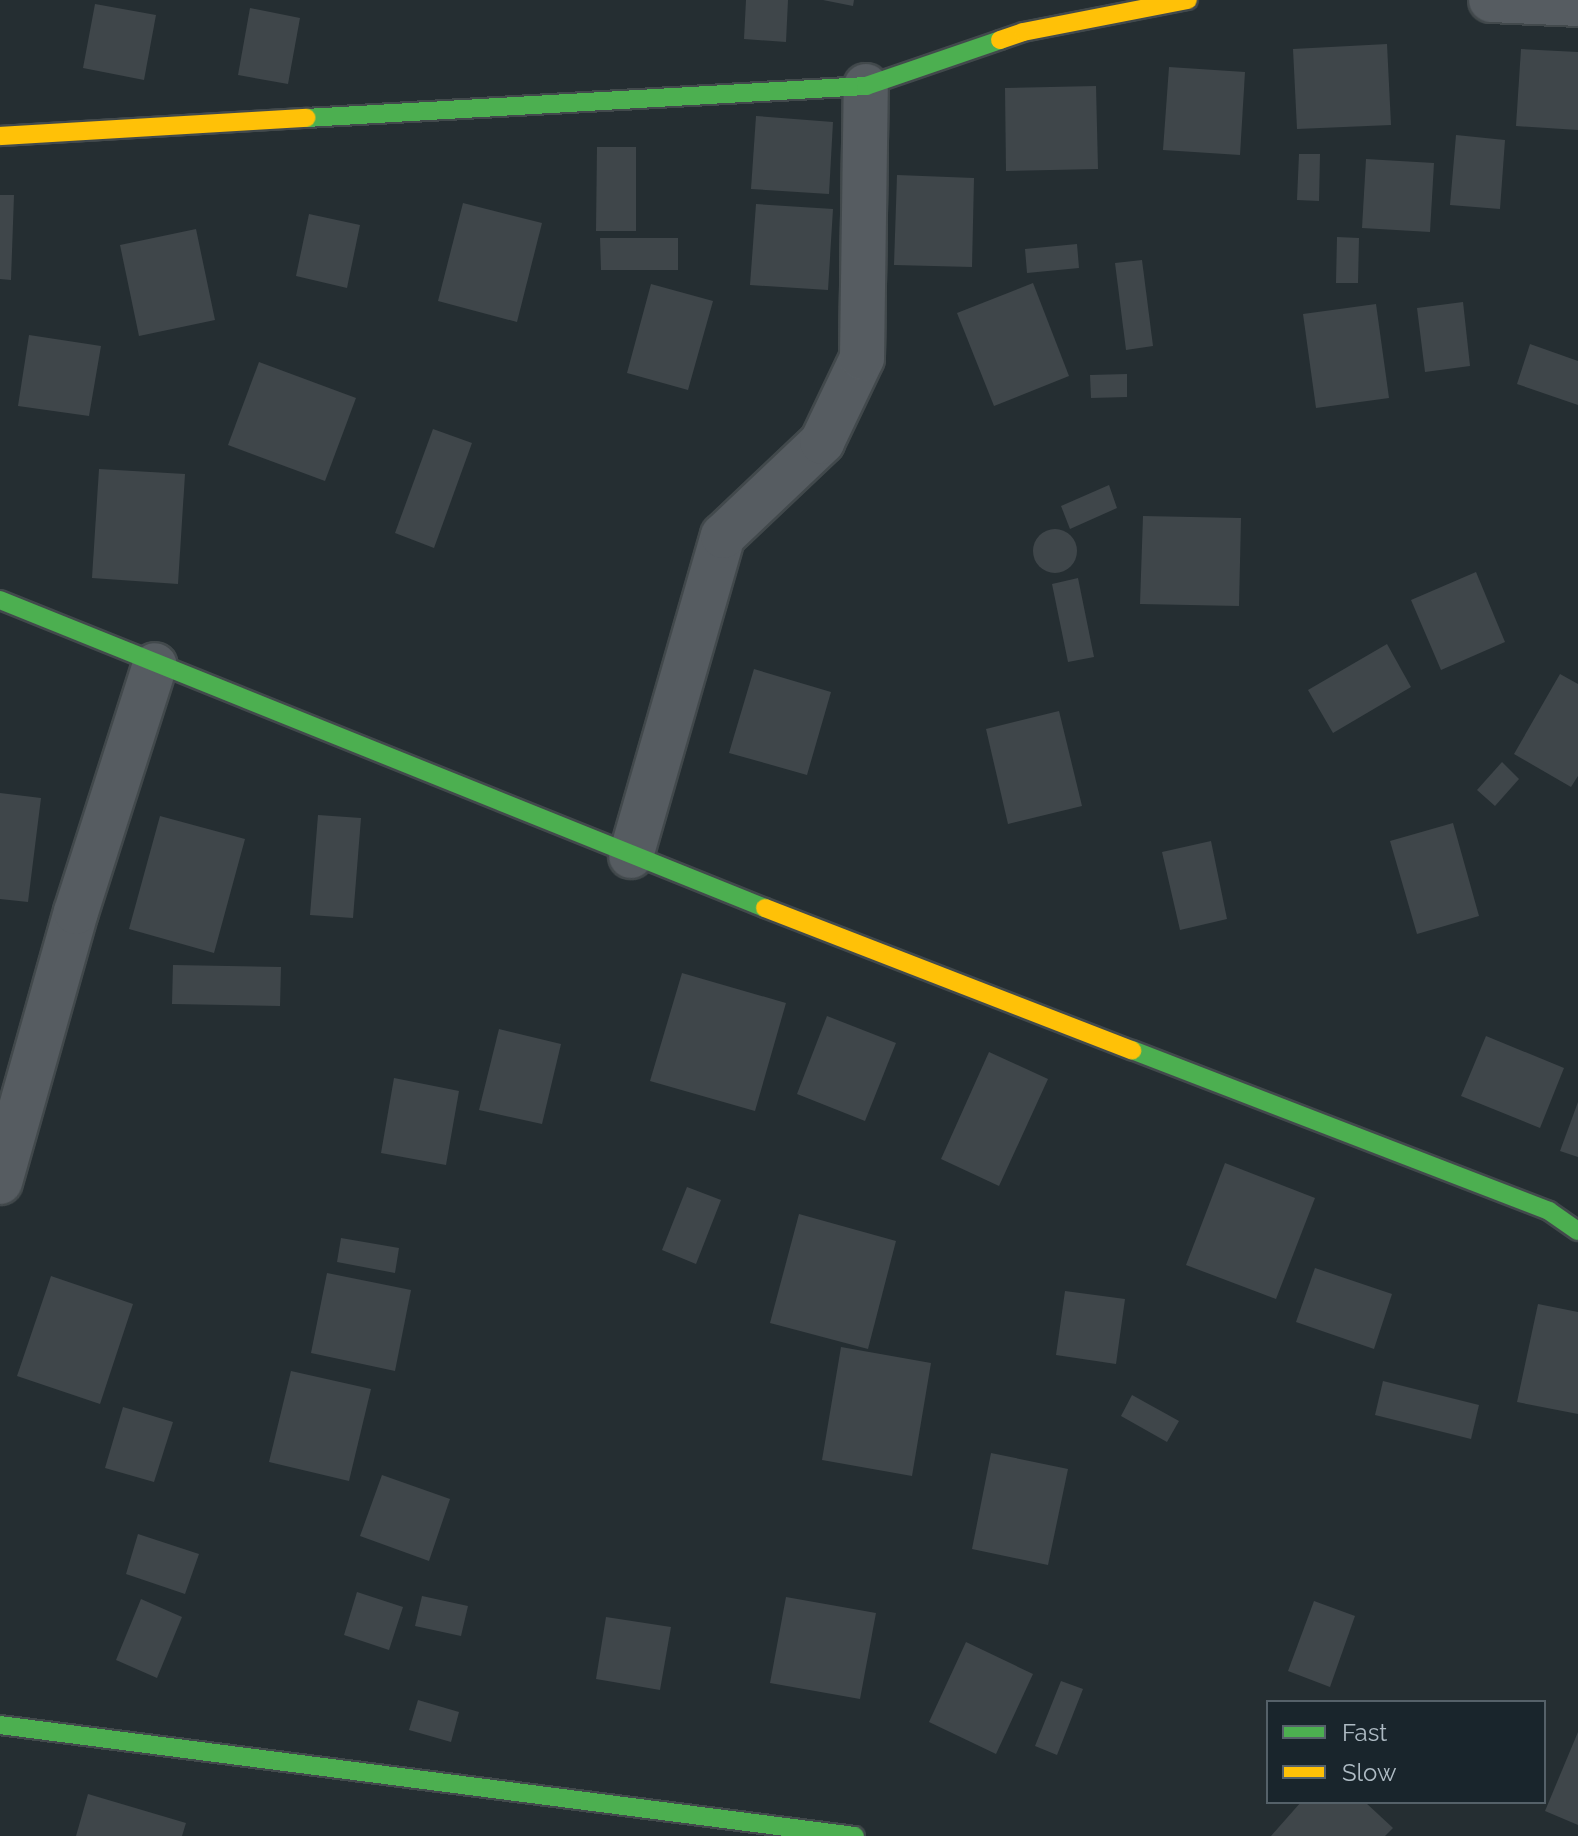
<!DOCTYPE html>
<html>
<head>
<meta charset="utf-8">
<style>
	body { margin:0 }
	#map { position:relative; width:1578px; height:1836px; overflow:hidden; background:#252e32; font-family:Raleway,sans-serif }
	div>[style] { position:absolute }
	.building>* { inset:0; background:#3f464a }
	.round { border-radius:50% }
	.roads { filter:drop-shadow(2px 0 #42494c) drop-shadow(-2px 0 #42494c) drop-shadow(0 2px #42494c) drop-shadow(0 -2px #42494c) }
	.street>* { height:44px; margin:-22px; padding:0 22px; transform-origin:22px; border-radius:22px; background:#565c61 }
	.fast>* { height:18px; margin:-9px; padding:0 9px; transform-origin:9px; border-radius:9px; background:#4caf50 }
	.slow>* { height:18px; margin:-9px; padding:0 9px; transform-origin:9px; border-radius:9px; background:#ffc107 }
	span { translate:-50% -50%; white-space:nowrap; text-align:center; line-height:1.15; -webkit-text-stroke:6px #19252c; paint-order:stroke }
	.legend { position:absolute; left:1266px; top:1700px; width:280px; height:104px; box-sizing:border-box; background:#19252c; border:2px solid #556169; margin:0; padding:10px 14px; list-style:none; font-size:24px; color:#aebbc4 }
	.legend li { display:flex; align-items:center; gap:16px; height:40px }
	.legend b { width:40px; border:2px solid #556169 }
</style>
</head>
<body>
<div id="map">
	<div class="building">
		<i style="clip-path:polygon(746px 0,788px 0,786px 42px,744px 39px)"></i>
		<i style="clip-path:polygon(823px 0,854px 0,853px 6px)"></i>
		<i style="clip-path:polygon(95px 4px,156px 15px,144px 80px,83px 68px)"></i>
		<i style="clip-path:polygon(250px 8px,300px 18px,288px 84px,238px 75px)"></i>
		<i style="clip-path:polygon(1387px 44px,1391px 125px,1297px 129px,1293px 49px)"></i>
		<i style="clip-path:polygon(1521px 49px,1578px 52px,1578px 130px,1516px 126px)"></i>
		<i style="clip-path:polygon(1169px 67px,1245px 72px,1240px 155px,1163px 150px)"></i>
		<i style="clip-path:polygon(1096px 86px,1098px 169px,1006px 171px,1005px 88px)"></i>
		<i style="clip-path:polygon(756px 116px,833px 122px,829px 194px,751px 189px)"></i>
		<i style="clip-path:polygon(1456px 135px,1505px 140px,1500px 209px,1450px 205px)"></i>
		<i style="clip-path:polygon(597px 147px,636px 147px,636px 231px,596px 231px)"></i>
		<i style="clip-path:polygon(1299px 154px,1320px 154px,1319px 201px,1297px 200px)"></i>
		<i style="clip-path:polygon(1366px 159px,1434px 163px,1430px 232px,1362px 228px)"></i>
		<i style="clip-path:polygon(897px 175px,974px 178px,972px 267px,894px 265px)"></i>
		<i style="clip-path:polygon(0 195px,14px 195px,11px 280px,0 279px)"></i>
		<i style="clip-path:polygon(463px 203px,542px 223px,517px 322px,438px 301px)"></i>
		<i style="clip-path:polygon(756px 204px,833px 209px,828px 290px,750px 285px)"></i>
		<i style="clip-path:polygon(309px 214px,360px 225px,347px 288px,296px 276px)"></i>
		<i style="clip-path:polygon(196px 229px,215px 320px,139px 336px,120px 245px)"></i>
		<i style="clip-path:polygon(1337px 237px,1359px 238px,1358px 283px,1336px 283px)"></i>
		<i style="clip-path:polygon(600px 238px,678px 238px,678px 270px,601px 270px)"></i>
		<i style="clip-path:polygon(1077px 244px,1079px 268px,1027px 273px,1025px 249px)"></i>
		<i style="clip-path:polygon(1142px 260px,1153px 346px,1126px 350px,1115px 263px)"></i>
		<i style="clip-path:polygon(1033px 283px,1069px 376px,994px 406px,957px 313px)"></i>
		<i style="clip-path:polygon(651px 284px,713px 301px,688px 390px,627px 373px)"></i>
		<i style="clip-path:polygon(1463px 302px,1470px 366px,1425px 372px,1417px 308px)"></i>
		<i style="clip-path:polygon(1376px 304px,1389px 398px,1316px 408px,1303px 314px)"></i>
		<i style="clip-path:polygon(29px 335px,101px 346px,89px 416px,18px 406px)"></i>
		<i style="clip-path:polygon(1530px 344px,1578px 361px,1578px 405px,1517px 384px)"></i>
		<i style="clip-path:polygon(259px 362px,356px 398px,325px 481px,228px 445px)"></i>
		<i style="clip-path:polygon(1127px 374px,1127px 397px,1091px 398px,1090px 375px)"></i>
		<i style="clip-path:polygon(433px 429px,472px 443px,434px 548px,395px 533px)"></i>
		<i style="clip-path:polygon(99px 469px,185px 474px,178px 584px,92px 578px)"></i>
		<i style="clip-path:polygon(1109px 485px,1117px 508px,1070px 529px,1061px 506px)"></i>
		<i style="clip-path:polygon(1143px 516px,1241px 518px,1239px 606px,1140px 604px)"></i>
		<i class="round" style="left:1033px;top:529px;width:44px;height:44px"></i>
		<i style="clip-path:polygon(1476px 572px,1505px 642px,1441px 670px,1411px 600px)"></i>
		<i style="clip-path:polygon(1078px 578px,1094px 657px,1068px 662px,1052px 584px)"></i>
		<i style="clip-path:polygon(1387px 644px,1411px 687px,1333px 733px,1308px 690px)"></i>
		<i style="clip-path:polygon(754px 669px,831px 692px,807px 775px,729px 753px)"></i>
		<i style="clip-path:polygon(1560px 674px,1578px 684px,1578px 776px,1571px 787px,1514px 754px)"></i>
		<i style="clip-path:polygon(1059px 711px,1082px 806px,1008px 824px,986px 729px)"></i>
		<i style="clip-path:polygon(1502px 762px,1519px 779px,1495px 806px,1477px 790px)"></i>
		<i style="clip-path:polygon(0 793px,41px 798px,28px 902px,0 899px)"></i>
		<i style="clip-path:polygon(318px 815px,361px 818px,353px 918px,310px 915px)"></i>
		<i style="clip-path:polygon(160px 816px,245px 839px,214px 953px,129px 929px)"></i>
		<i style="clip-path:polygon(1453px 823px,1479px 916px,1417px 934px,1390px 841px)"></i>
		<i style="clip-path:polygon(1211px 841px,1227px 919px,1180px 930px,1162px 852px)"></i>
		<i style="clip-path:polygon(173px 965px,281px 967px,280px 1006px,172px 1004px)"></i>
		<i style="clip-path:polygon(682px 973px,786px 1003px,755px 1111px,650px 1081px)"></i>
		<i style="clip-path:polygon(827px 1016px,896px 1043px,865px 1121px,797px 1094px)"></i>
		<i style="clip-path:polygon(499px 1029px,561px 1044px,542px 1124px,479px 1110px)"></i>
		<i style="clip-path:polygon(1486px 1036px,1564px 1068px,1540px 1128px,1461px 1096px)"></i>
		<i style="clip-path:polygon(989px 1052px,1048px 1079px,999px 1186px,941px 1159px)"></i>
		<i style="clip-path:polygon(394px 1078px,459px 1091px,446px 1165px,381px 1153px)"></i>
		<i style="clip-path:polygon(1578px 1102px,1578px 1157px,1560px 1151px)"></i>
		<i style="clip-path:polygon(1225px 1163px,1315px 1198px,1276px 1299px,1186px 1265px)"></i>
		<i style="clip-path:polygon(687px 1187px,721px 1200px,696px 1264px,662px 1250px)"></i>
		<i style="clip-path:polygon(799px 1214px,896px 1241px,868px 1349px,770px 1323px)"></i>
		<i style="clip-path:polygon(341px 1238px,399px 1248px,395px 1273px,337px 1262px)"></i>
		<i style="clip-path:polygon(1315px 1268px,1392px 1294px,1374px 1349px,1296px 1322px)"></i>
		<i style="clip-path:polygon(327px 1273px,411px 1290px,395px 1371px,311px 1353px)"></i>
		<i style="clip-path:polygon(51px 1276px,133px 1304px,100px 1404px,17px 1376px)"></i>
		<i style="clip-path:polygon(1065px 1291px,1125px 1299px,1116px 1364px,1056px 1355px)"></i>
		<i style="clip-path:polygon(1538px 1304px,1578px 1312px,1578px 1414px,1517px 1402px)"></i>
		<i style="clip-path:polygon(841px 1347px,931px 1363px,912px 1476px,822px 1460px)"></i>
		<i style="clip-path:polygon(291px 1371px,371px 1389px,349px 1481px,269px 1462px)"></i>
		<i style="clip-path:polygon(1383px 1381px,1479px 1405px,1471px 1439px,1375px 1415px)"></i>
		<i style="clip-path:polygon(1132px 1395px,1179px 1421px,1167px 1442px,1121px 1416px)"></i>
		<i style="clip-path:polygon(123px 1407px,173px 1422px,154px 1482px,105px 1468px)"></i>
		<i style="clip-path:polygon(991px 1453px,1068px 1469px,1048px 1565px,972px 1549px)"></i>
		<i style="clip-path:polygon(382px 1475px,450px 1499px,429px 1561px,360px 1536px)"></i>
		<i style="clip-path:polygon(138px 1534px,199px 1554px,185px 1594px,126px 1574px)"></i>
		<i style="clip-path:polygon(357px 1592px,403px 1607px,389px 1650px,344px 1635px)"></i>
		<i style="clip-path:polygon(422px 1596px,468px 1606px,461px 1636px,415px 1626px)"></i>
		<i style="clip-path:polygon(786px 1597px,876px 1613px,860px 1699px,770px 1683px)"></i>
		<i style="clip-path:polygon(141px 1599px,182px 1617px,157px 1678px,116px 1660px)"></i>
		<i style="clip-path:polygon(1314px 1601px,1355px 1616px,1330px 1687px,1288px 1671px)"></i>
		<i style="clip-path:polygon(606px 1617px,671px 1627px,660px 1690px,596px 1679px)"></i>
		<i style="clip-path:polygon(966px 1642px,1033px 1674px,996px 1754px,929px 1722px)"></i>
		<i style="clip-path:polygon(1061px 1681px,1083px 1689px,1057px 1755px,1035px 1746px)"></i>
		<i style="clip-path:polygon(418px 1700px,459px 1712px,451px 1742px,409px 1730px)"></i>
		<i style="clip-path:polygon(1578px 1732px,1578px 1825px,1545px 1811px)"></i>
		<i style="clip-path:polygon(88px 1794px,186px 1823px,182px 1836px,76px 1836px)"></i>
		<i style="clip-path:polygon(1301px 1802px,1365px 1802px,1393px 1828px,1385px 1836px,1271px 1836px)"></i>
	</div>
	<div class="roads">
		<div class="street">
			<i style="left:1491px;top:0;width:87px;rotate:2.6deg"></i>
			<i style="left:631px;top:856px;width:333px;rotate:-74deg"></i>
			<i style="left:723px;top:536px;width:137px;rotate:-43.5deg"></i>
			<i style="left:822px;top:442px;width:93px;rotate:-64.5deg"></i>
			<i style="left:862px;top:358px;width:272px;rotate:-89.2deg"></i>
			<i style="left:0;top:1182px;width:280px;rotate:-74.3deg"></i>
			<i style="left:76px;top:912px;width:259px;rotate:-72.3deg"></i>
		</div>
		<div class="fast">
			<i style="left:306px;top:118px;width:561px;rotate:-3.27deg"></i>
			<i style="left:866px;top:86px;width:142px;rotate:-18.9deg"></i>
			<i style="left:0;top:600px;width:825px;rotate:21.93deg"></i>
			<i style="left:1132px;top:1050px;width:447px;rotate:21.1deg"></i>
			<i style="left:1549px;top:1211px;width:35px;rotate:35deg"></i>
			<i style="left:0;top:1725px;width:862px;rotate:7.4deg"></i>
		</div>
		<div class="slow">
			<i style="left:1000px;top:40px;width:24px;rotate:-19deg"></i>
			<i style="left:1023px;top:32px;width:168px;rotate:-11deg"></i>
			<i style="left:0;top:136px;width:307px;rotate:-3.4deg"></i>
			<i style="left:765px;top:908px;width:394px;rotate:21.2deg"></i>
		</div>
	</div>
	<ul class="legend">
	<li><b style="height:10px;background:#4caf50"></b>Fast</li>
	<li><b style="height:10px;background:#ffc107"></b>Slow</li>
	</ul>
</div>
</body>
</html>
